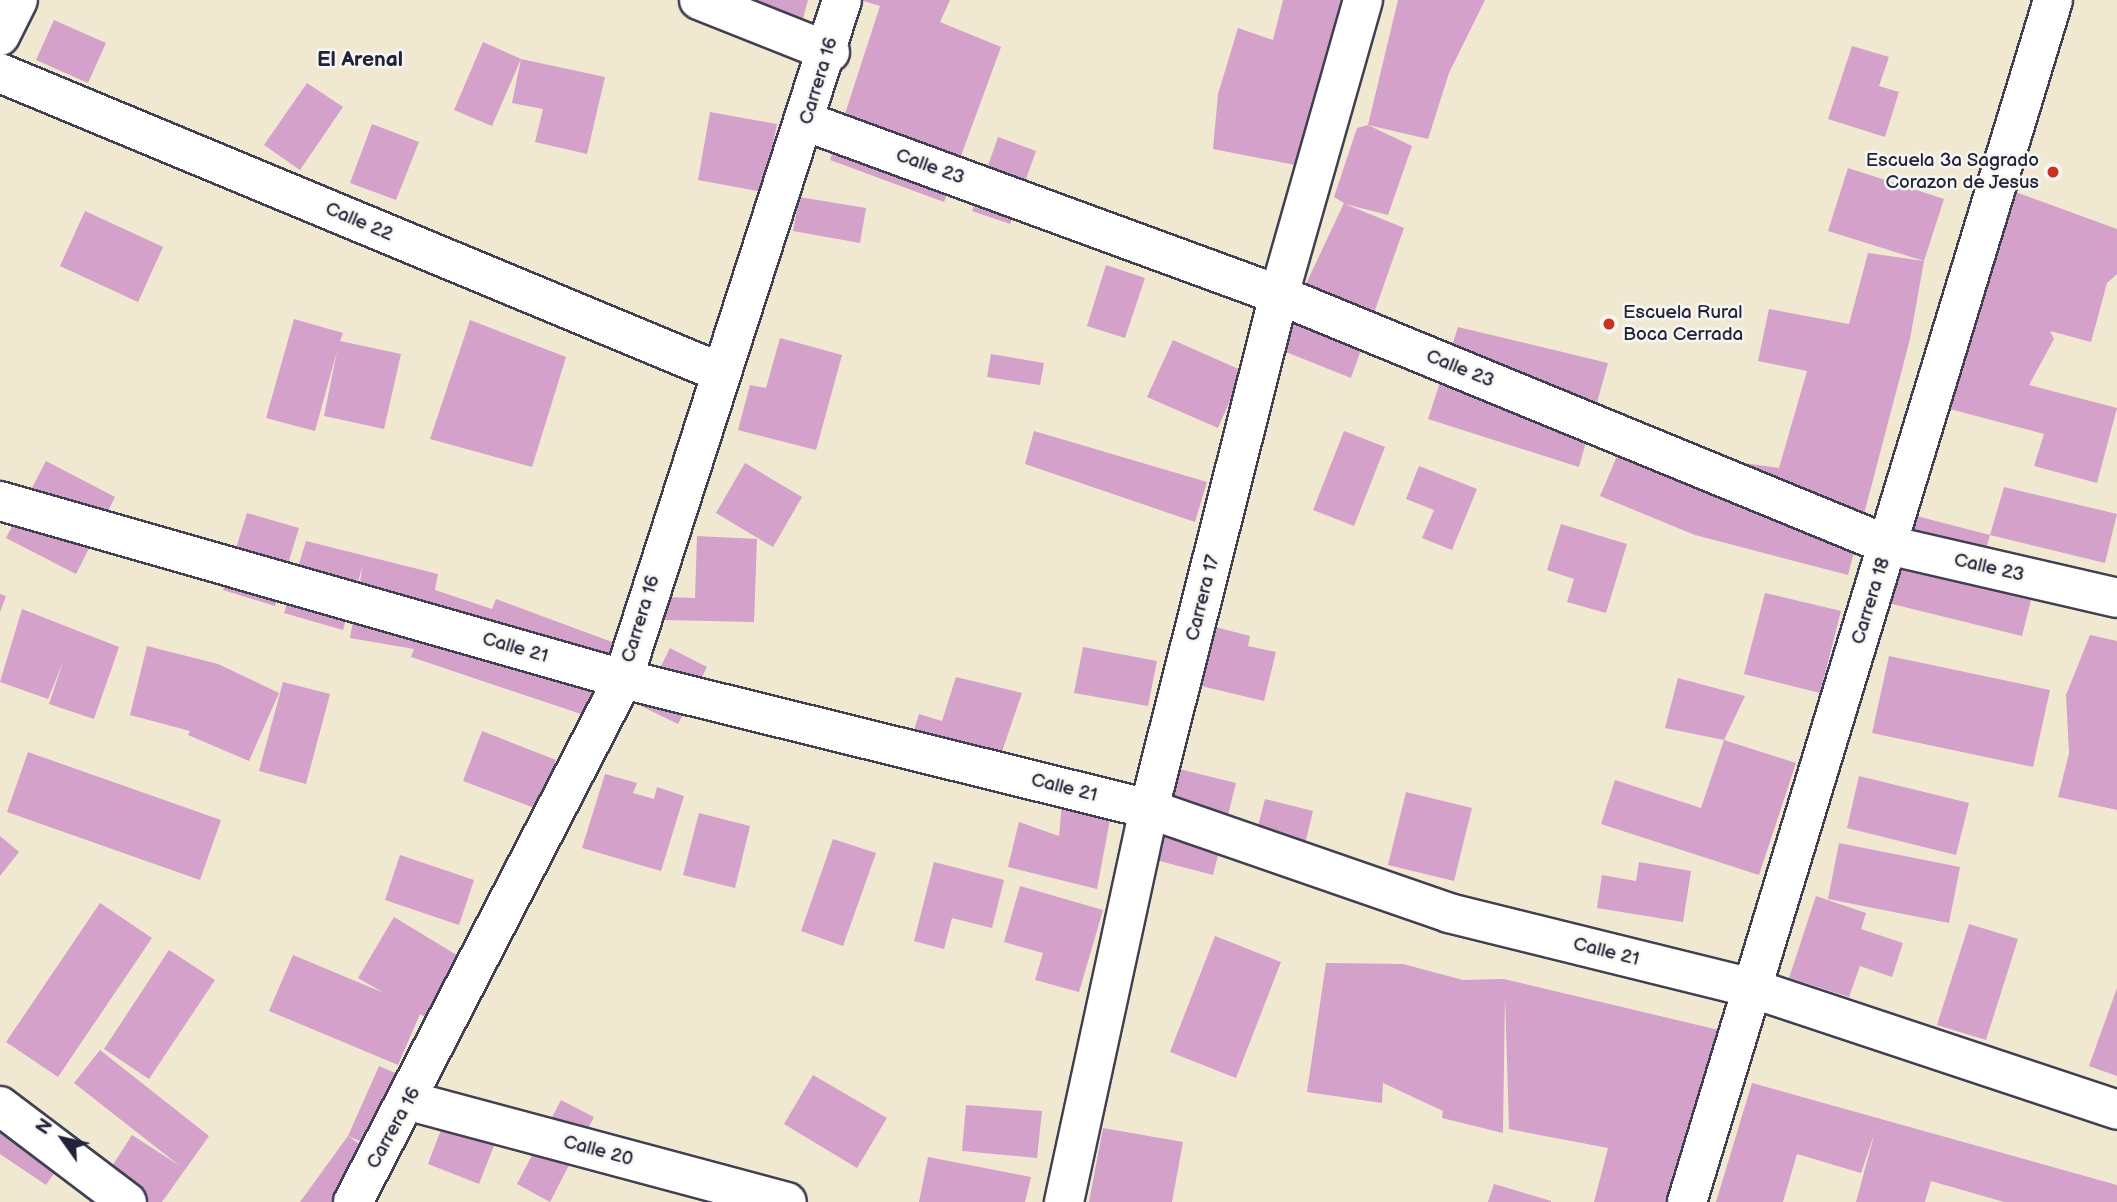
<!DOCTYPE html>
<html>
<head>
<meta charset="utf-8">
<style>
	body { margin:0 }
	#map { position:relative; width:2117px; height:1202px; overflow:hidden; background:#f1e8d2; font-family:"Balsamiq Sans",sans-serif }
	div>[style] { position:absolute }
	.building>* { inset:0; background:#d3a1ca }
	.roads { filter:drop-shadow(2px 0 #414052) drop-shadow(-2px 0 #414052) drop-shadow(0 2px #414052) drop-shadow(0 -2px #414052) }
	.minor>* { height:38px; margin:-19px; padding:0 19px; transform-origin:19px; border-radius:19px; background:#fff }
	.dots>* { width:19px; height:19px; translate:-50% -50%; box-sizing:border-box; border:4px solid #f6f6f2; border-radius:50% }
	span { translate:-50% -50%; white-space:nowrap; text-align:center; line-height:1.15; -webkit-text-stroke:5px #f6f6f2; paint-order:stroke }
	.street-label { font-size:19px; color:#22223b }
	.poi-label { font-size:19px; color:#22223b }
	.right { translate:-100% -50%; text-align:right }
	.left { translate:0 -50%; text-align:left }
	.neighbourhood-label { font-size:21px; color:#22223b; font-weight:700 }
	.north { position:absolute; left:28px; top:1104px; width:70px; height:70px; -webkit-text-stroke:5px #f6f6f2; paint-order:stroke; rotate:304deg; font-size:19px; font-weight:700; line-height:28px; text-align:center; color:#22223b }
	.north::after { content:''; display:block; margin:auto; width:24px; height:32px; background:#22223b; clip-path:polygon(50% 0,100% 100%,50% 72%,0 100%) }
</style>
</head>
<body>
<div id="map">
	<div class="building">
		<i style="clip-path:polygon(747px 0,808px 0,799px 34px)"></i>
		<i style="clip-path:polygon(860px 0,950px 0,940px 22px,1001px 47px,944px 202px,830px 160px,880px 6px)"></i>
		<i style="clip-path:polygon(1283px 0,1343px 0,1295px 165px,1213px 149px,1218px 94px,1238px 28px,1273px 40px)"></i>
		<i style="clip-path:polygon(1398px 0,1485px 0,1449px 73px,1428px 139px,1368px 125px)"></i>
		<i style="clip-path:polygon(54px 20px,106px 43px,88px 83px,36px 60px)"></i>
		<i style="clip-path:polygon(483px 42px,521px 59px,605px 77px,587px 154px,535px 142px,543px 109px,512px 103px,521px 59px,492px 126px,454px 110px)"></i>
		<i style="clip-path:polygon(1852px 46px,1889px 57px,1879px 86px,1899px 92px,1885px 137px,1828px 119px)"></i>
		<i style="clip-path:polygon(307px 83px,343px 107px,300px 170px,264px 145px)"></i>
		<i style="clip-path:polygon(710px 112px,777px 124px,763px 192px,698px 180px)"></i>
		<i style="clip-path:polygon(372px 124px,419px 142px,396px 200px,350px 183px)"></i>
		<i style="clip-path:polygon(1368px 125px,1412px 146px,1388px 215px,1345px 204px,1404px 228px,1351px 378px,1276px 348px,1344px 203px,1334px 197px,1357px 128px)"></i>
		<i style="clip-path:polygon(998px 137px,1036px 151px,1010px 224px,972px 211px)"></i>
		<i style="clip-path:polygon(1848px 168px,1944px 199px,1924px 261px,1828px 231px)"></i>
		<i style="clip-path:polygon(1999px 186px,2117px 229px,2117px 274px,2107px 283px,2091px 342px,2050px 331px,2054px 339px,2029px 385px,2117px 408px,2097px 483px,2034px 466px,2044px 434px,1931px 404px)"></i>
		<i style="clip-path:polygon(799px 197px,866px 208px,860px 243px,793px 231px)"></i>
		<i style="clip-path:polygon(85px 211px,163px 247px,138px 302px,60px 266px)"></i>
		<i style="clip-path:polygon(1868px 253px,1924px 261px,1910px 339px,1848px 575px,1695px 535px,1600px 496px,1629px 428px,1716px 459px,1779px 468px,1807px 371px,1758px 361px,1769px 309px,1849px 324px)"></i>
		<i style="clip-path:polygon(1106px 265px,1145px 278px,1125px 338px,1087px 326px)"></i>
		<i style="clip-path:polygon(294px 319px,343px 333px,340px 341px,401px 354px,384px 429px,324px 416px,337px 351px,315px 431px,266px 418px)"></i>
		<i style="clip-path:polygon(470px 320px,566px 357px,532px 467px,430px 439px)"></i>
		<i style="clip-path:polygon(1458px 327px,1608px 363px,1579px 467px,1428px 419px)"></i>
		<i style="clip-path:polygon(780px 338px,842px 355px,816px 450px,738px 430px,750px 385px,766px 388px)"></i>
		<i style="clip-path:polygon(1173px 340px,1243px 371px,1218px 428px,1147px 397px)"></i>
		<i style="clip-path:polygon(991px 354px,1044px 363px,1040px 385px,987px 377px)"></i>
		<i style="clip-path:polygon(1034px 431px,1207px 482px,1195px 522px,1025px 464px)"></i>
		<i style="clip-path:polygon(1344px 431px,1385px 447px,1354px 526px,1313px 510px)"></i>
		<i style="clip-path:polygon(46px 461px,115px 497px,76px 574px,6px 538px)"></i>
		<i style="clip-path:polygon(745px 463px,802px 497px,773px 547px,716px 513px)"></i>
		<i style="clip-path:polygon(1419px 466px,1477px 489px,1452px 550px,1422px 538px,1434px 510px,1406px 499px)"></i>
		<i style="clip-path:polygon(2004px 487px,2117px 514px,2105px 563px,1990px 535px,1976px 586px,2031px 600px,2022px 636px,1880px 601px,1901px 512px,1990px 535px)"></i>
		<i style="clip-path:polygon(247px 513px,299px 528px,275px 606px,223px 590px)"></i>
		<i style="clip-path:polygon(1561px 524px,1627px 544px,1606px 613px,1567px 602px,1574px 579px,1547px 570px)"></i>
		<i style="clip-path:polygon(697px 536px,757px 539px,754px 622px,664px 620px,665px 597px,695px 598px)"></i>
		<i style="clip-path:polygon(306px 541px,438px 574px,435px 590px,492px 609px,496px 599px,612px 642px,612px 689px,584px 715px,411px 657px,414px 649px,350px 638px,363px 565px,343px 630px,284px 613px)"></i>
		<i style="clip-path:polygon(1765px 593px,1841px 611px,1820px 693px,1744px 674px)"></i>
		<i style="clip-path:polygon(0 594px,6px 596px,0 612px)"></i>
		<i style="clip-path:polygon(22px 609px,119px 647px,94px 719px,49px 704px,63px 662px,48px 699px,0 682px)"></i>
		<i style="clip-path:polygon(1215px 627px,1250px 636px,1248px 646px,1276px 652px,1264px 701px,1201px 686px)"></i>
		<i style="clip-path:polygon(2090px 635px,2117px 641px,2117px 810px,2058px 797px,2069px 753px,2066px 695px)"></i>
		<i style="clip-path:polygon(147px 646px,218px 664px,279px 693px,249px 761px,188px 735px,190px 731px,130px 715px)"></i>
		<i style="clip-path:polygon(1083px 647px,1157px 661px,1148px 706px,1074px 693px)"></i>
		<i style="clip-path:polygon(670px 648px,707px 667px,678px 724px,641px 706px)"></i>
		<i style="clip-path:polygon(1889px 656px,2050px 690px,2033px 767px,1872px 733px)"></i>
		<i style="clip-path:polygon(956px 677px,1022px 693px,992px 781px,909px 746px,919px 714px,942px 721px)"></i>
		<i style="clip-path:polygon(1678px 678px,1745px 696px,1724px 740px,1665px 728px)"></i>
		<i style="clip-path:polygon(283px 682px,330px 694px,306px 784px,259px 771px)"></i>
		<i style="clip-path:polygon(482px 731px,556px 760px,537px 809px,463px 781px)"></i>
		<i style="clip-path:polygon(1724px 740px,1796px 763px,1759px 875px,1601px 824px,1615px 780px,1701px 808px)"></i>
		<i style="clip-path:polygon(28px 752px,221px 820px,200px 880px,7px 812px)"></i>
		<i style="clip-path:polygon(1175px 768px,1236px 783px,1213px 875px,1152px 859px)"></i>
		<i style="clip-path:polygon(605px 774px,637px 783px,633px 793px,654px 799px,657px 787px,684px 796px,661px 871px,582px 848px)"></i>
		<i style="clip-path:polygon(1859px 776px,1969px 803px,1956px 855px,1847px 828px)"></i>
		<i style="clip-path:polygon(1406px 792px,1472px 808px,1454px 881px,1388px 865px)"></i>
		<i style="clip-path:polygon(1265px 799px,1313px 811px,1297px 877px,1248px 865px)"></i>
		<i style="clip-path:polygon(1062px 803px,1112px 809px,1097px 889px,1008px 867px,1019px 822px,1059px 836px)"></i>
		<i style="clip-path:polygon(699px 813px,750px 826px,735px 888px,683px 875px)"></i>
		<i style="clip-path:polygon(0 836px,19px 852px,0 876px)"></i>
		<i style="clip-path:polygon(833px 839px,876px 853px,843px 946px,801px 931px)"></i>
		<i style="clip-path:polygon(1839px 843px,1960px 867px,1949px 923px,1828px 899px)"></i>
		<i style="clip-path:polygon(400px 855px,474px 880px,459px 925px,385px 900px)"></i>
		<i style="clip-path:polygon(934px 862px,1004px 880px,992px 928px,952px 918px,944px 949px,914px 941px)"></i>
		<i style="clip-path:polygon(1639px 862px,1691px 871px,1683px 922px,1597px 908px,1602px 875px,1636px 881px)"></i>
		<i style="clip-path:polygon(1020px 886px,1103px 910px,1079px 992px,1035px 980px,1043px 953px,1004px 942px)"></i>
		<i style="clip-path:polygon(1816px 896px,1866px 913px,1861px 929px,1903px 943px,1892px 977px,1860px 966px,1849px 997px,1789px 978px)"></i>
		<i style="clip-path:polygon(100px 903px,152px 938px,58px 1077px,6px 1042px)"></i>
		<i style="clip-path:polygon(394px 917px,460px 957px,425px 1017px,420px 1014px,398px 1065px,269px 1011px,293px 955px,384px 993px,358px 978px)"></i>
		<i style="clip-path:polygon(1969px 924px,2018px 939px,1986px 1040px,1937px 1025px)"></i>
		<i style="clip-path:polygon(1215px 936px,1281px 962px,1236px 1078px,1170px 1052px)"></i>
		<i style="clip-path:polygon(169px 950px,215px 980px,149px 1079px,104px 1049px)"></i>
		<i style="clip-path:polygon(1326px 963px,1403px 964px,1463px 980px,1504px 979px,1723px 1031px,1671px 1202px,1594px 1202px,1608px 1148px,1509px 1129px,1505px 995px,1503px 1133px,1442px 1118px,1443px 1111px,1383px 1083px,1382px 1103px,1307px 1092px)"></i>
		<i style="clip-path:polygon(2117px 988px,2117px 1076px,2089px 1066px)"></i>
		<i style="clip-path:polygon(100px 1050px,209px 1136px,162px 1202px,89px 1202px,132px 1135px,180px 1166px,74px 1083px)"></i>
		<i style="clip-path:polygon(379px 1066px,407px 1078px,376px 1148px,348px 1136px,379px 1158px,347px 1202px,300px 1202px,348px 1136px)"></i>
		<i style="clip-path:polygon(813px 1075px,887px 1118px,857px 1168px,784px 1124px)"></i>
		<i style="clip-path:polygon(1752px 1083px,2117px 1185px,2117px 1202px,2004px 1202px,1931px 1181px,1925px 1202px,1856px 1202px,1875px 1132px,1861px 1173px,1797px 1154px,1783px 1202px,1716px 1202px)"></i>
		<i style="clip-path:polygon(0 1086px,78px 1139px,46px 1185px,0 1154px)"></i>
		<i style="clip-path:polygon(561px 1100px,594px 1117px,550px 1202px,517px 1184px)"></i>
		<i style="clip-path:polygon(451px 1103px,503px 1123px,479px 1184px,428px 1164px)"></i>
		<i style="clip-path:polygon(966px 1105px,1042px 1111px,1037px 1158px,962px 1151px)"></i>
		<i style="clip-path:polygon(1103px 1128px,1183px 1142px,1172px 1202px,1089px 1202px)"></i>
		<i style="clip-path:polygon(928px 1157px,1031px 1177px,1025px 1202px,919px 1202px)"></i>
		<i style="clip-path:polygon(1494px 1184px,1551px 1201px,1551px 1202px,1488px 1202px)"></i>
	</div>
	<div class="roads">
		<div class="minor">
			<i style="left:699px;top:0;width:141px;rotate:21.7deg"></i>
			<i style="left:0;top:36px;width:40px;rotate:-63.4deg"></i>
			<i style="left:0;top:73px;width:776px;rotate:22.57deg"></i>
			<i style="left:807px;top:122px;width:503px;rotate:20.13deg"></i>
			<i style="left:1279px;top:295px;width:658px;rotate:22.32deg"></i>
			<i style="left:1888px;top:545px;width:235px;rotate:13deg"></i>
			<i style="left:0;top:501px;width:648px;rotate:15.95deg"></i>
			<i style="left:623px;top:679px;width:542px;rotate:13.88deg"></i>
			<i style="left:1149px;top:809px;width:318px;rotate:19.1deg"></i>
			<i style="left:1449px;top:913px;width:311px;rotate:13.9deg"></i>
			<i style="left:1751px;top:988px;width:386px;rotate:18.4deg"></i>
			<i style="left:410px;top:1101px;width:390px;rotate:15deg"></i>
			<i style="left:0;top:1106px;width:159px;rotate:37.1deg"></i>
			<i style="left:353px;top:1202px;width:589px;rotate:-62.69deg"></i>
			<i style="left:623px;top:679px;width:713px;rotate:-72.12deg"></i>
			<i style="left:1064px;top:1202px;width:402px;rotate:-77.8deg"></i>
			<i style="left:1149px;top:809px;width:530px;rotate:-75.81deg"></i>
			<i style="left:1279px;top:295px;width:307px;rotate:-74.1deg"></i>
			<i style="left:1687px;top:1202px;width:1256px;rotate:-73.06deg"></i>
		</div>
	</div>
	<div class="dots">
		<i style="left:2053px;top:172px;background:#c8321e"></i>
		<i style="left:1609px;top:324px;background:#c8321e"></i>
	</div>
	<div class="street-label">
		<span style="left:819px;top:81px;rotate:-73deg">Carrera 16</span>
		<span style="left:930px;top:167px;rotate:20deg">Calle 23</span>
		<span style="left:359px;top:222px;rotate:23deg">Calle 22</span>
		<span style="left:1460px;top:369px;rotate:22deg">Calle 23</span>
		<span style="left:1989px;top:568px;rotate:13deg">Calle 23</span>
		<span style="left:1203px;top:598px;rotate:-76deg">Carrera 17</span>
		<span style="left:1871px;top:601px;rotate:-73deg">Carrera 18</span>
		<span style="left:641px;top:619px;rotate:-73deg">Carrera 16</span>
		<span style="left:515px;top:648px;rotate:16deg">Calle 21</span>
		<span style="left:1064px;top:788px;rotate:14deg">Calle 21</span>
		<span style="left:1606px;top:952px;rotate:14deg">Calle 21</span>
		<span style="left:394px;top:1128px;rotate:-61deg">Carrera 16</span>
		<span style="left:598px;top:1151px;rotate:15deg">Calle 20</span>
	</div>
	<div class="poi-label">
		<span class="right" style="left:2039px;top:172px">Escuela 3a Sagrado<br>Corazon de Jesus</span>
		<span class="left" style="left:1623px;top:324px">Escuela Rural<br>Boca Cerrada</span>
	</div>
	<div class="neighbourhood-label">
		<span style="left:360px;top:60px">El Arenal</span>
	</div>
	<div class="north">N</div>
</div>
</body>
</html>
